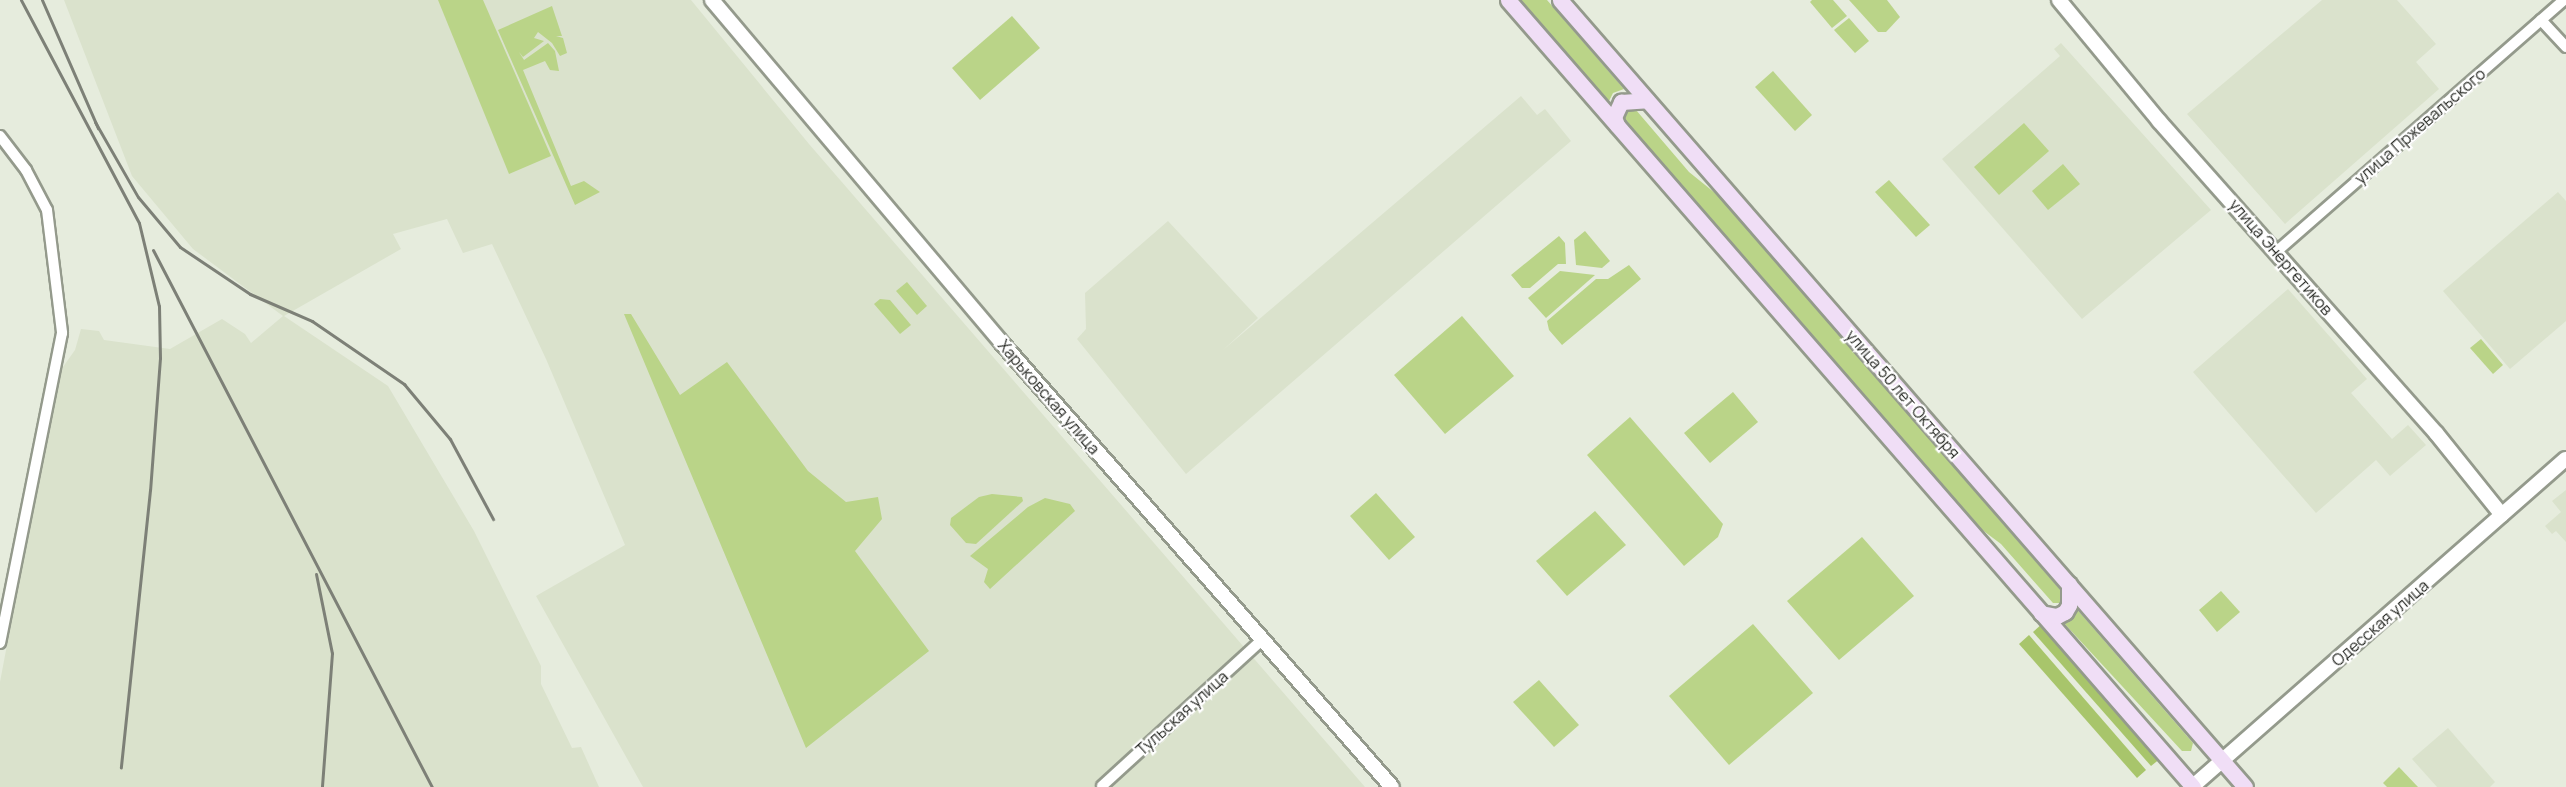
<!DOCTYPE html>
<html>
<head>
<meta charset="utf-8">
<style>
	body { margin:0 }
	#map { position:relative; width:2566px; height:787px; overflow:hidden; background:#e6ecdd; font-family:Manrope,sans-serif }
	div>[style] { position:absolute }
	.built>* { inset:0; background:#dae2cc }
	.green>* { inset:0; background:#bad488 }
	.forest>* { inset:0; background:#a8c56b }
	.roads { filter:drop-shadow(2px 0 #949a8c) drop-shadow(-2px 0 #949a8c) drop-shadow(0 2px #949a8c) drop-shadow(0 -2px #949a8c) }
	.minor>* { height:10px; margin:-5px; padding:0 5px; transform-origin:5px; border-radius:5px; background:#fff }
	.tertiary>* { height:14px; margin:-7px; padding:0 7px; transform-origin:7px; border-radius:7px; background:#fff }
	.secondary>* { height:15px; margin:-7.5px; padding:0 7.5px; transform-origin:7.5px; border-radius:7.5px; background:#f0def6 }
	.rail>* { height:3px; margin:-1.5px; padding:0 1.5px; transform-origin:1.5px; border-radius:1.5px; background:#7d8077 }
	span { translate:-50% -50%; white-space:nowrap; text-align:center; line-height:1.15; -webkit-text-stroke:4.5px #fff; paint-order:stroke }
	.street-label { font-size:16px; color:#272924 }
</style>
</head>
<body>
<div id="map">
	<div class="built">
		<i style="clip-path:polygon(64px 0,691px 0,809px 144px,1365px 787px,643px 787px,536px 596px,625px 545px,546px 359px,492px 244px,463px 253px,447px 219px,393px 234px,401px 249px,284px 316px,388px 386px,474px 531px,541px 666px,541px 684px,572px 748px,581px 747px,599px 787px,0 787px,0 682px,58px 374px,75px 350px,81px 329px,99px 331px,104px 340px,170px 349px,222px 319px,245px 334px,251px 343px,283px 316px,193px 249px,132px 176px)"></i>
		<i style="clip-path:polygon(2322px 0,2397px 0,2436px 44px,2416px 62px,2439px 89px,2285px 224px,2187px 114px)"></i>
		<i style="clip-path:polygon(2061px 43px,2211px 210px,2082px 319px,1942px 159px,2060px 56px,2054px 49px)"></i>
		<i style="clip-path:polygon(1521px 96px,1537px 115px,1545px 109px,1571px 141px,1186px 474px,1077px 339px,1086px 329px,1085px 293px,1168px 221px,1258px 318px,1223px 350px)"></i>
		<i style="clip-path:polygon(2558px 192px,2566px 201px,2566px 321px,2510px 369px,2443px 291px)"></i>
		<i style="clip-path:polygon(2288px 289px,2367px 379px,2351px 393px,2392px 439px,2408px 425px,2426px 445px,2390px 476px,2376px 460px,2316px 513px,2193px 372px)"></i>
		<i style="clip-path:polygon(2566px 490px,2566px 542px,2556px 531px,2552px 534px,2545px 526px,2561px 512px,2552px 501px)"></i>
		<i style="clip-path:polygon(2448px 728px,2495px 782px,2490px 787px,2437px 787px,2412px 759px)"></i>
	</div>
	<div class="green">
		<i style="clip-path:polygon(438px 0,483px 0,551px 156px,509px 174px)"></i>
		<i style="clip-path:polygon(1520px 0,1547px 0,1624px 89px,1613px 93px,1608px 103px)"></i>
		<i style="clip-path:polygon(1812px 0,1833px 0,1847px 16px,1832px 28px,1810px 2px)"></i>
		<i style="clip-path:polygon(1849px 0,1887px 0,1900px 17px,1886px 32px,1878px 32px)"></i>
		<i style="clip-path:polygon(552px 6px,562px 36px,556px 36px,563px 38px,567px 53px,560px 56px,552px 43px,538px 32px,534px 38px,544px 41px,523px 57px,519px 52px,524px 60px,548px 43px,555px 51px,559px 71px,550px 70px,545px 61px,523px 70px,571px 186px,584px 181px,600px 192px,575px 205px,498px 30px)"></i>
		<i style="clip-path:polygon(1012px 16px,1040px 48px,980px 100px,952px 68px)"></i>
		<i style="clip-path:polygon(1849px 18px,1869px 41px,1855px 53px,1834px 30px)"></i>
		<i style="clip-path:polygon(1773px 71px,1812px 115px,1795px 131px,1755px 87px)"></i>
		<i style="clip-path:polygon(1628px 109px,1636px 110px,1689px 172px,1720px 197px,2064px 594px,2062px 603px,2053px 603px,2001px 544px,1973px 523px,1624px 121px,1623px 114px)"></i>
		<i style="clip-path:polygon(2024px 123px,2049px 151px,1999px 195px,1974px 167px)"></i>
		<i style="clip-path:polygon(2063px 164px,2080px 184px,2048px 210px,2032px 191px)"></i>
		<i style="clip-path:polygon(1889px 180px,1930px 225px,1916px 237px,1875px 192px)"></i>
		<i style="clip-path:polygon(1585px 231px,1610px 261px,1602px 268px,1576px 265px,1574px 240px)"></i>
		<i style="clip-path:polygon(1559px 236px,1565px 243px,1566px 264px,1558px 264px,1530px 288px,1522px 288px,1511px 275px)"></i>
		<i style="clip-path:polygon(1629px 265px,1641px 279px,1562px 345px,1549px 330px,1547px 321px,1596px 279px,1608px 279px)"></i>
		<i style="clip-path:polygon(1560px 271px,1595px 275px,1546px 318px,1528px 298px)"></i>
		<i style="clip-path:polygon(907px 282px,927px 306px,917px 315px,896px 291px)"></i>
		<i style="clip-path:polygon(880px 299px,890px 300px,911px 325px,900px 334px,874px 304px)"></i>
		<i style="clip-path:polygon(624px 314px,631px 314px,680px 395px,727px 362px,808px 471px,846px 502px,878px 497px,882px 519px,855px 551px,929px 651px,806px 748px)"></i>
		<i style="clip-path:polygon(1462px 316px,1514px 376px,1445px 434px,1394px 375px)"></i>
		<i style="clip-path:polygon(2481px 339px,2503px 365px,2493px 374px,2470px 348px)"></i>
		<i style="clip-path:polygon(1733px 392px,1758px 422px,1710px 463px,1684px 433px)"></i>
		<i style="clip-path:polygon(1630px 417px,1723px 524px,1718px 537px,1684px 566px,1587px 455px)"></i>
		<i style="clip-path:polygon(1376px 493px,1415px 537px,1389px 560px,1350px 516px)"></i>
		<i style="clip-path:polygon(992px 494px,1022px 497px,1023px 501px,976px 544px,966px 543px,950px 525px,951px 518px,979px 497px)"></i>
		<i style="clip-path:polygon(1045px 498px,1070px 504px,1075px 511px,990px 589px,984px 582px,988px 569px,970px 556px,1028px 507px)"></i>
		<i style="clip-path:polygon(1595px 511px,1626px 545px,1567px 596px,1536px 561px)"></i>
		<i style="clip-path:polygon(1862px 537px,1914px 596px,1839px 660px,1787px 601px)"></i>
		<i style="clip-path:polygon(2221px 591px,2240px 612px,2217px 632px,2199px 610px)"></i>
		<i style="clip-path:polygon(2075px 607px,2193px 743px,2191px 751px,2182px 751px,2062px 621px,2071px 616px)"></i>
		<i style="clip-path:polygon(1753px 624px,1813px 693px,1729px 765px,1669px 696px)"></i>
		<i style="clip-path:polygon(1539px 680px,1579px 725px,1554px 747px,1513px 702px)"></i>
		<i style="clip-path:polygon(2399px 767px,2418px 787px,2387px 787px,2383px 783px)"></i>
	</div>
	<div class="forest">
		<i style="clip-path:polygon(2043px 623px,2161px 758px,2151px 766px,2033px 632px)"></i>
		<i style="clip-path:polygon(2029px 635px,2146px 770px,2137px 778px,2019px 644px)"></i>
	</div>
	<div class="roads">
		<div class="minor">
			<i style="left:2541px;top:20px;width:37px;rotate:47deg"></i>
			<i style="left:0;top:136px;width:43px;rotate:52.6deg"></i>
			<i style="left:26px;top:170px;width:45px;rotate:62.3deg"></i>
			<i style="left:47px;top:210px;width:124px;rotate:83deg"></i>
			<i style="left:62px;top:333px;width:316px;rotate:101.3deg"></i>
			<i style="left:2276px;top:252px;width:383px;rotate:-41.2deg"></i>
			<i style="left:1102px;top:786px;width:217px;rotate:-42.4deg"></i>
		</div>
		<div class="tertiary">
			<i style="left:712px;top:0;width:448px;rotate:49.8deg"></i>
			<i style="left:1001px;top:342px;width:592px;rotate:48.7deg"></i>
			<i style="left:2059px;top:0;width:157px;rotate:50.4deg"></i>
			<i style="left:2159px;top:121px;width:417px;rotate:48.4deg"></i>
			<i style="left:2436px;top:433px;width:105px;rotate:51.2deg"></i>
			<i style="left:2192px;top:787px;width:497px;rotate:-41.3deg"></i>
		</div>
		<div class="secondary">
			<i style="left:1508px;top:0;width:1043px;rotate:48.96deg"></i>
			<i style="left:1560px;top:0;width:1043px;rotate:48.96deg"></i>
			<i style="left:1617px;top:125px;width:9px;rotate:-111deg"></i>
			<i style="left:1614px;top:117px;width:17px;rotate:-65deg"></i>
			<i style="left:1621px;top:102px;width:26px;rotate:-4deg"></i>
			<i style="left:2041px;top:613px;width:16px;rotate:11deg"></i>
			<i style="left:2057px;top:616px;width:9px;rotate:-27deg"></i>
			<i style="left:2065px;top:612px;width:8px;rotate:-60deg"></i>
			<i style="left:2069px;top:605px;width:21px;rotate:-90deg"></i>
		</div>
	</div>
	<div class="rail">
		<i style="left:21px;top:0;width:252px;rotate:62.1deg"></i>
		<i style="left:139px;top:223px;width:85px;rotate:76.5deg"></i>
		<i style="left:159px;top:306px;width:52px;rotate:88.9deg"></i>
		<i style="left:160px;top:358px;width:132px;rotate:94.3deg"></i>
		<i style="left:150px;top:490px;width:279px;rotate:96deg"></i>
		<i style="left:42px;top:0;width:140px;rotate:66.4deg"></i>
		<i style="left:95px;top:122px;width:86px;rotate:60.2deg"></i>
		<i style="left:138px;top:197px;width:65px;rotate:50deg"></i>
		<i style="left:180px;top:247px;width:84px;rotate:33.9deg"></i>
		<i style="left:250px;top:294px;width:68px;rotate:23.5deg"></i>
		<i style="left:312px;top:321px;width:112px;rotate:34.4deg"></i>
		<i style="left:404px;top:384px;width:72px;rotate:50.1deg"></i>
		<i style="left:450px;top:439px;width:91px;rotate:61.7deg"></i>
		<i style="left:153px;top:250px;width:605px;rotate:62.55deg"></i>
		<i style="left:316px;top:574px;width:81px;rotate:78.6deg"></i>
		<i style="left:332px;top:653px;width:134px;rotate:94.3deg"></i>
	</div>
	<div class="street-label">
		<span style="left:2420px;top:126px;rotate:-41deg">улица Пржевальского</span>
		<span style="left:2281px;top:257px;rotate:49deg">улица Энергетиков</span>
		<span style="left:1903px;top:394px;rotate:49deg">улица 50 лет Октября</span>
		<span style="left:1049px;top:397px;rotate:49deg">Харьковская улица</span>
		<span style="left:2380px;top:623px;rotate:-41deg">Одесская улица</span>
		<span style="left:1182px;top:713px;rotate:-42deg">Тульская улица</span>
	</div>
</div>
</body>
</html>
